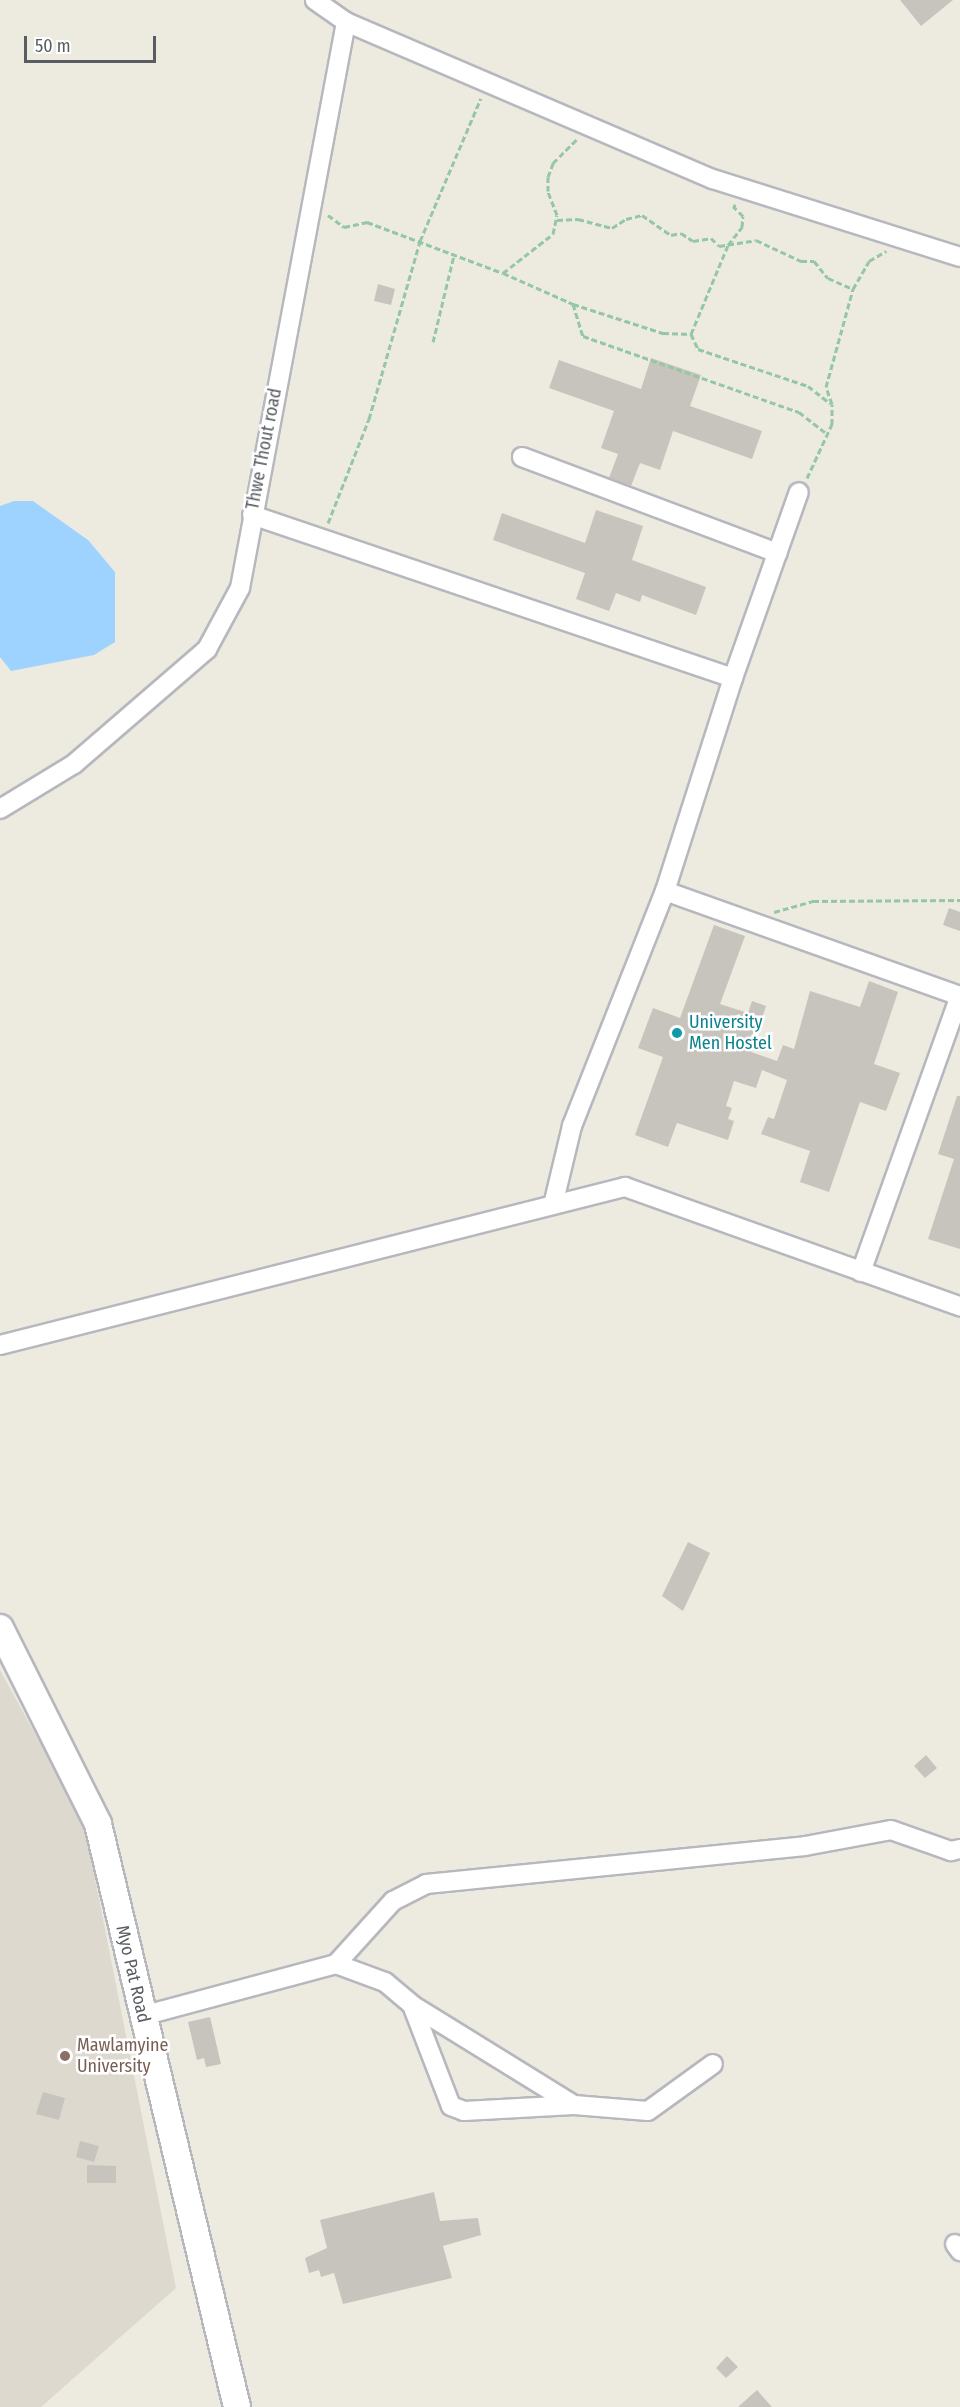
<!DOCTYPE html>
<html>
<head>
<meta charset="utf-8">
<style>
	body { margin:0 }
	#map { position:relative; width:960px; height:2407px; overflow:hidden; background:#edeae0; font-family:"Fira Sans Condensed",sans-serif }
	div>[style] { position:absolute }
	.education>* { inset:0; background:#ddd9cf }
	.water>* { inset:0; background:#9ed3ff }
	.building>* { inset:0; background:#c7c4bd }
	.path>* { height:3px; margin-top:-1.5px; transform-origin:0; background:repeating-linear-gradient(90deg,#94c7a3 0 6px,transparent 0 9px) }
	.roads { filter:drop-shadow(2px 0 #b6b8be) drop-shadow(-2px 0 #b6b8be) drop-shadow(0 2px #b6b8be) drop-shadow(0 -2px #b6b8be) }
	.street>* { height:18px; margin:-9px; padding:0 9px; transform-origin:9px; border-radius:9px; background:#fff }
	.secondary>* { height:26px; margin:-13px; padding:0 13px; transform-origin:13px; border-radius:13px; background:#fff }
	.dots>* { width:16px; height:16px; translate:-50% -50%; box-sizing:border-box; border:3px solid #fff; border-radius:50% }
	span { translate:-50% -50%; white-space:nowrap; text-align:center; line-height:1.15; -webkit-text-stroke:5px #fff; paint-order:stroke }
	.street-label { font-size:18px; color:#595d62 }
	.culture-label { font-size:18px; color:#0d838f }
	.left { translate:0 -50%; text-align:left }
	.education-label { font-size:18px; color:#785e54 }
	.scale { position:absolute; left:24px; top:36px; width:132px; height:27px; box-sizing:border-box; border:3px solid #595d62; border-top:0; padding-left:8px; font-size:18px; line-height:21px; white-space:nowrap; color:#595d62; -webkit-text-stroke:4px #fff; paint-order:stroke }
</style>
</head>
<body>
<div id="map">
	<div class="education">
		<i style="clip-path:polygon(0 1670px,84px 1823px,176px 2288px,41px 2407px,0 2407px)"></i>
	</div>
	<div class="water">
		<i style="clip-path:polygon(14px 501px,33px 501px,88px 540px,115px 572px,115px 642px,94px 655px,11px 671px,0 657px,0 506px)"></i>
	</div>
	<div class="building">
		<i style="clip-path:polygon(900px 0,953px 0,921px 26px)"></i>
		<i style="clip-path:polygon(378px 284px,395px 289px,391px 305px,374px 301px)"></i>
		<i style="clip-path:polygon(651px 358px,701px 375px,690px 406px,762px 431px,752px 459px,673px 431px,660px 470px,640px 463px,631px 486px,609px 478px,618px 454px,601px 448px,614px 411px,549px 388px,559px 360px,641px 389px)"></i>
		<i style="clip-path:polygon(596px 510px,643px 526px,632px 560px,706px 587px,696px 615px,642px 595px,640px 602px,616px 593px,609px 611px,576px 599px,585px 573px,493px 540px,502px 513px,585px 543px)"></i>
		<i style="clip-path:polygon(949px 908px,960px 912px,960px 931px,943px 925px)"></i>
		<i style="clip-path:polygon(714px 925px,745px 936px,720px 1004px,748px 1013px,752px 1001px,766px 1006px,751px 1052px,777px 1061px,783px 1045px,794px 1049px,810px 991px,860px 1007px,869px 981px,898px 992px,874px 1064px,900px 1073px,886px 1111px,860px 1102px,829px 1192px,800px 1182px,810px 1151px,761px 1134px,768px 1117px,774px 1119px,787px 1080px,762px 1070px,756px 1088px,734px 1081px,726px 1106px,732px 1108px,728px 1119px,734px 1121px,728px 1140px,677px 1123px,668px 1147px,635px 1135px,663px 1057px,638px 1048px,653px 1008px,680px 1018px)"></i>
		<i style="clip-path:polygon(957px 1096px,960px 1096px,960px 1249px,928px 1239px,954px 1159px,938px 1154px)"></i>
		<i style="clip-path:polygon(688px 1542px,710px 1553px,683px 1611px,662px 1596px)"></i>
		<i style="clip-path:polygon(926px 1755px,937px 1768px,925px 1778px,914px 1766px)"></i>
		<i style="clip-path:polygon(210px 2017px,221px 2064px,206px 2067px,204px 2058px,197px 2060px,188px 2022px)"></i>
		<i style="clip-path:polygon(43px 2092px,65px 2098px,59px 2120px,36px 2114px)"></i>
		<i style="clip-path:polygon(80px 2141px,99px 2146px,94px 2162px,76px 2157px)"></i>
		<i style="clip-path:polygon(87px 2165px,116px 2166px,116px 2183px,87px 2183px)"></i>
		<i style="clip-path:polygon(434px 2192px,440px 2221px,478px 2218px,481px 2235px,443px 2246px,452px 2278px,343px 2304px,334px 2273px,321px 2277px,319px 2270px,309px 2273px,305px 2258px,327px 2248px,320px 2220px)"></i>
		<i style="clip-path:polygon(727px 2356px,738px 2367px,726px 2378px,716px 2368px)"></i>
		<i style="clip-path:polygon(757px 2390px,772px 2407px,738px 2407px)"></i>
	</div>
	<div class="path">
		<i style="left:328px;top:215px;width:20px;rotate:37deg"></i>
		<i style="left:344px;top:227px;width:24px;rotate:-12deg"></i>
		<i style="left:367px;top:222px;width:145px;rotate:20.6deg"></i>
		<i style="left:503px;top:273px;width:77px;rotate:23.9deg"></i>
		<i style="left:573px;top:304px;width:34px;rotate:73deg"></i>
		<i style="left:583px;top:336px;width:229px;rotate:19.4deg"></i>
		<i style="left:799px;top:412px;width:36px;rotate:38deg"></i>
		<i style="left:557px;top:220px;width:21px;rotate:-3deg"></i>
		<i style="left:578px;top:219px;width:35px;rotate:15deg"></i>
		<i style="left:612px;top:228px;width:17px;rotate:-33deg"></i>
		<i style="left:626px;top:219px;width:16px;rotate:-14deg"></i>
		<i style="left:642px;top:215px;width:35px;rotate:35deg"></i>
		<i style="left:671px;top:235px;width:10px;rotate:-11deg"></i>
		<i style="left:681px;top:233px;width:14px;rotate:34deg"></i>
		<i style="left:693px;top:241px;width:18px;rotate:-9deg"></i>
		<i style="left:711px;top:238px;width:11px;rotate:45deg"></i>
		<i style="left:719px;top:246px;width:37px;rotate:-9deg"></i>
		<i style="left:756px;top:240px;width:50px;rotate:25deg"></i>
		<i style="left:801px;top:261px;width:13px"></i>
		<i style="left:814px;top:261px;width:22px;rotate:51deg"></i>
		<i style="left:828px;top:278px;width:27px;rotate:24deg"></i>
		<i style="left:503px;top:273px;width:63px;rotate:-38deg"></i>
		<i style="left:553px;top:234px;width:19px;rotate:-78deg"></i>
		<i style="left:557px;top:215px;width:26px;rotate:-111deg"></i>
		<i style="left:548px;top:191px;width:14px;rotate:-90deg"></i>
		<i style="left:548px;top:177px;width:15px;rotate:-70deg"></i>
		<i style="left:553px;top:163px;width:34px;rotate:-45deg"></i>
		<i style="left:573px;top:304px;width:95px;rotate:17.9deg"></i>
		<i style="left:663px;top:333px;width:28px;rotate:2deg"></i>
		<i style="left:691px;top:334px;width:17px;rotate:65deg"></i>
		<i style="left:698px;top:349px;width:116px;rotate:18.6deg"></i>
		<i style="left:808px;top:386px;width:28px;rotate:38deg"></i>
		<i style="left:691px;top:334px;width:96px;rotate:-67.4deg"></i>
		<i style="left:728px;top:245px;width:23px;rotate:-52deg"></i>
		<i style="left:742px;top:227px;width:11px;rotate:-85deg"></i>
		<i style="left:743px;top:216px;width:14px;rotate:-135deg"></i>
		<i style="left:733px;top:206px;width:3px;rotate:-18deg"></i>
		<i style="left:433px;top:342px;width:89px;rotate:-76.4deg"></i>
		<i style="left:807px;top:478px;width:60px;rotate:-65.2deg"></i>
		<i style="left:832px;top:424px;width:20px;rotate:-90deg"></i>
		<i style="left:832px;top:404px;width:18px;rotate:-109deg"></i>
		<i style="left:826px;top:387px;width:102px;rotate:-74.6deg"></i>
		<i style="left:853px;top:289px;width:32px;rotate:-60deg"></i>
		<i style="left:869px;top:261px;width:20px;rotate:-30deg"></i>
		<i style="left:328px;top:523px;width:112px;rotate:-68.5deg"></i>
		<i style="left:369px;top:419px;width:185px;rotate:-74deg"></i>
		<i style="left:420px;top:241px;width:155px;rotate:-66.9deg"></i>
		<i style="left:774px;top:912px;width:41px;rotate:-15.8deg"></i>
		<i style="left:813px;top:901px;width:147px;rotate:-0.4deg"></i>
	</div>
	<div class="roads">
		<div class="street">
			<i style="left:346px;top:22px;width:399px;rotate:23.2deg"></i>
			<i style="left:713px;top:179px;width:259px;rotate:17.5deg"></i>
			<i style="left:522px;top:457px;width:273px;rotate:20.6deg"></i>
			<i style="left:252px;top:515px;width:508px;rotate:18.72deg"></i>
			<i style="left:733px;top:678px;width:224px;rotate:107.7deg"></i>
			<i style="left:665px;top:891px;width:253px;rotate:111.6deg"></i>
			<i style="left:572px;top:1126px;width:81px;rotate:103.5deg"></i>
			<i style="left:733px;top:678px;width:197px;rotate:-70.5deg"></i>
			<i style="left:0;top:809px;width:87px;rotate:-31.3deg"></i>
			<i style="left:74px;top:764px;width:176px;rotate:-40.8deg"></i>
			<i style="left:207px;top:649px;width:69px;rotate:-61.6deg"></i>
			<i style="left:240px;top:588px;width:576px;rotate:-79.39deg"></i>
			<i style="left:346px;top:22px;width:38px;rotate:-145deg"></i>
			<i style="left:665px;top:891px;width:313px;rotate:19.6deg"></i>
			<i style="left:861px;top:1272px;width:293px;rotate:-70.3deg"></i>
			<i style="left:0;top:1345px;width:645px;rotate:-14.19deg"></i>
			<i style="left:625px;top:1187px;width:356px;rotate:19.6deg"></i>
			<i style="left:336px;top:1964px;width:52px;rotate:20.2deg"></i>
			<i style="left:385px;top:1982px;width:35px;rotate:40deg"></i>
			<i style="left:412px;top:2005px;width:190px;rotate:31.7deg"></i>
			<i style="left:412px;top:2005px;width:108px;rotate:68.9deg"></i>
			<i style="left:451px;top:2106px;width:14px;rotate:21deg"></i>
			<i style="left:464px;top:2111px;width:110px;rotate:-3.1deg"></i>
			<i style="left:574px;top:2105px;width:74px;rotate:4.6deg"></i>
			<i style="left:648px;top:2111px;width:80px;rotate:-35.9deg"></i>
			<i style="left:142px;top:2016px;width:201px;rotate:-15deg"></i>
			<i style="left:336px;top:1964px;width:85px;rotate:-47.9deg"></i>
			<i style="left:393px;top:1901px;width:37px;rotate:-27deg"></i>
			<i style="left:426px;top:1884px;width:381px;rotate:-5.7deg"></i>
			<i style="left:805px;top:1846px;width:87px;rotate:-10.5deg"></i>
			<i style="left:891px;top:1830px;width:64px;rotate:19.3deg"></i>
			<i style="left:951px;top:1851px;width:9px;rotate:-13deg"></i>
			<i style="left:955px;top:2244px;width:9px;rotate:54deg"></i>
		</div>
		<div class="secondary">
			<i style="left:0;top:1628px;width:219px;rotate:63.4deg"></i>
			<i style="left:98px;top:1824px;width:599px;rotate:76.59deg"></i>
		</div>
	</div>
	<div class="dots">
		<i style="left:677px;top:1033px;background:#0f9aa8"></i>
		<i style="left:65px;top:2056px;background:#8d6e63"></i>
	</div>
	<div class="street-label">
		<span style="left:264px;top:449px;rotate:-79deg">Thwe Thout road</span>
		<span style="left:133px;top:1974px;rotate:77deg">Myo Pat Road</span>
	</div>
	<div class="culture-label">
		<span class="left" style="left:689px;top:1033px">University<br>Men Hostel</span>
	</div>
	<div class="education-label">
		<span class="left" style="left:77px;top:2056px">Mawlamyine<br>University</span>
	</div>
	<div class="scale">50 m</div>
</div>
</body>
</html>
